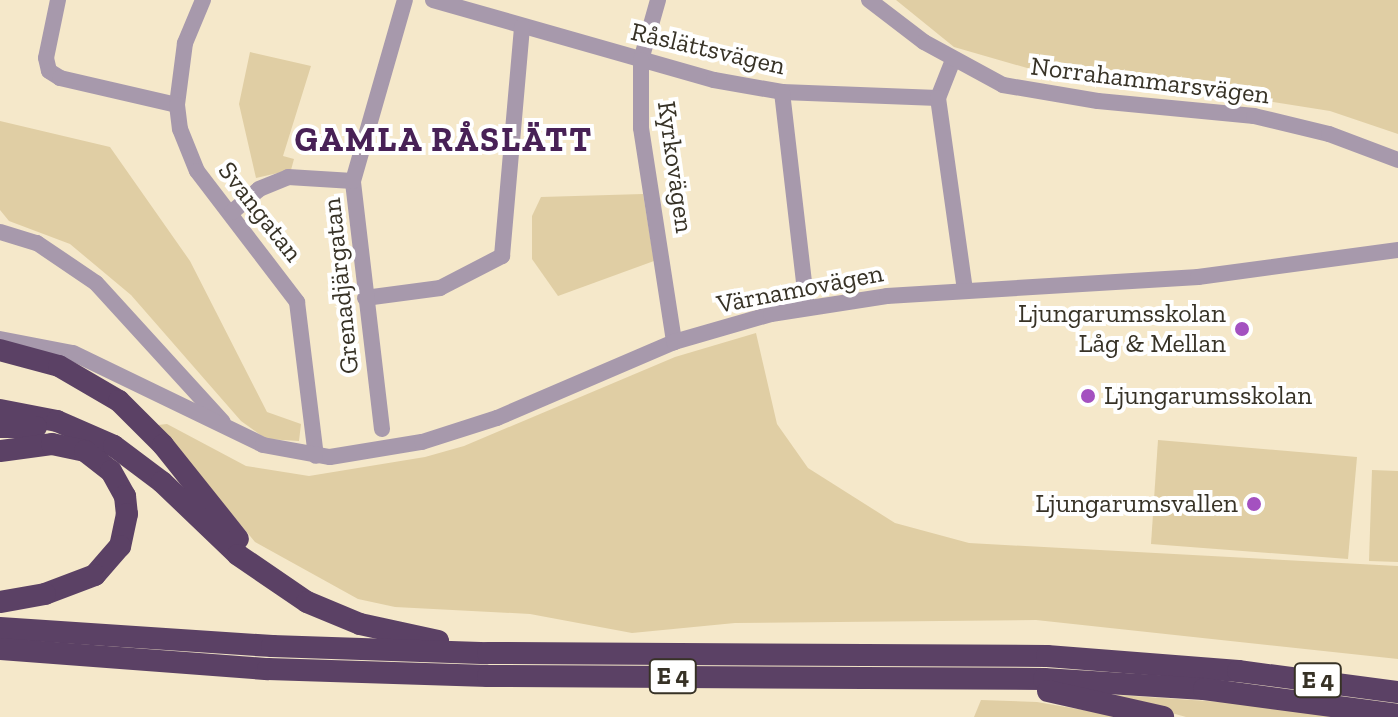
<!DOCTYPE html>
<html>
<head>
<meta charset="utf-8">
<style>
	body { margin:0 }
	#map { position:relative; width:1398px; height:717px; overflow:hidden; background:#f5e8ca; font-family:"Zilla Slab",serif }
	div>[style] { position:absolute }
	.green>* { inset:0; background:#e0cea4 }
	.minor>* { height:16px; margin:-8px; padding:0 8px; transform-origin:8px; border-radius:8px; background:#a799ac }
	.highway>* { height:22px; margin:-11px; padding:0 11px; transform-origin:11px; border-radius:11px; background:#5b4165 }
	.dots>* { width:22px; height:22px; translate:-50% -50%; box-sizing:border-box; border:4px solid #fff; border-radius:50% }
	span { translate:-50% -50%; white-space:nowrap; text-align:center; line-height:1.15; -webkit-text-stroke:8px #fff; paint-order:stroke }
	.shield-label span { padding:2px 6px; background:#fff; border:2px solid; border-radius:6px; -webkit-text-stroke-width:0 }
	.shield-label { font-size:24px; color:#373226; font-weight:700 }
	.street-label { font-size:26px; color:#373226 }
	.poi-label { font-size:26px; color:#373226 }
	.right { translate:-100% -50%; text-align:right }
	.left { translate:0 -50%; text-align:left }
	.district-label { font-size:34px; color:#482156; font-weight:700; letter-spacing:2px }
</style>
</head>
<body>
<div id="map">
	<div class="green">
		<i style="clip-path:polygon(896px 0,1398px 0,1398px 134px,1330px 111px,1192px 89px,1065px 79px,954px 47px)"></i>
		<i style="clip-path:polygon(250px 52px,311px 66px,283px 156px,294px 159px,291px 170px,256px 178px,239px 104px)"></i>
		<i style="clip-path:polygon(0 121px,110px 147px,190px 261px,267px 412px,301px 424px,299px 441px,266px 439px,241px 421px,131px 295px,70px 244px,9px 221px,0 210px)"></i>
		<i style="clip-path:polygon(643px 194px,654px 261px,558px 296px,532px 259px,532px 216px,541px 197px)"></i>
		<i style="clip-path:polygon(756px 333px,777px 424px,808px 468px,895px 523px,969px 543px,1398px 566px,1398px 659px,1036px 620px,735px 623px,632px 633px,530px 614px,395px 607px,358px 599px,255px 542px,158px 425px,167px 424px,246px 466px,309px 476px,425px 457px,464px 446px,675px 357px)"></i>
		<i style="clip-path:polygon(1158px 440px,1357px 457px,1348px 559px,1151px 544px)"></i>
		<i style="clip-path:polygon(1372px 470px,1398px 471px,1398px 562px,1369px 561px)"></i>
		<i style="clip-path:polygon(1103px 694px,1236px 703px,1336px 717px,1186px 717px)"></i>
		<i style="clip-path:polygon(981px 700px,1037px 702px,1124px 717px,974px 717px)"></i>
	</div>
	<div class="minor">
		<i style="left:58px;top:0;width:59px;rotate:101.7deg"></i>
		<i style="left:46px;top:58px;width:13px;rotate:77deg"></i>
		<i style="left:49px;top:71px;width:13px;rotate:32deg"></i>
		<i style="left:60px;top:78px;width:120px;rotate:13deg"></i>
		<i style="left:203px;top:0;width:47px;rotate:112.7deg"></i>
		<i style="left:185px;top:43px;width:63px;rotate:97.4deg"></i>
		<i style="left:177px;top:105px;width:24px;rotate:83deg"></i>
		<i style="left:180px;top:129px;width:45px;rotate:68deg"></i>
		<i style="left:197px;top:171px;width:165px;rotate:52.6deg"></i>
		<i style="left:297px;top:302px;width:155px;rotate:83deg"></i>
		<i style="left:433px;top:0;width:292px;rotate:15.9deg"></i>
		<i style="left:714px;top:80px;width:69px;rotate:10deg"></i>
		<i style="left:782px;top:92px;width:156px;rotate:2.2deg"></i>
		<i style="left:938px;top:98px;width:41px;rotate:-68.5deg"></i>
		<i style="left:658px;top:0;width:62px;rotate:105.8deg"></i>
		<i style="left:641px;top:60px;width:68px;rotate:90deg"></i>
		<i style="left:641px;top:128px;width:217px;rotate:81.2deg"></i>
		<i style="left:869px;top:0;width:69px;rotate:37.4deg"></i>
		<i style="left:924px;top:42px;width:90px;rotate:28.6deg"></i>
		<i style="left:1003px;top:85px;width:96px;rotate:9.6deg"></i>
		<i style="left:1098px;top:101px;width:157px;rotate:5.5deg"></i>
		<i style="left:1254px;top:116px;width:77px;rotate:13.5deg"></i>
		<i style="left:1329px;top:134px;width:74px;rotate:20.6deg"></i>
		<i style="left:782px;top:92px;width:216px;rotate:83.4deg"></i>
		<i style="left:938px;top:98px;width:194px;rotate:82deg"></i>
		<i style="left:232px;top:212px;width:35px;rotate:-40deg"></i>
		<i style="left:259px;top:189px;width:31px;rotate:-22deg"></i>
		<i style="left:288px;top:177px;width:65px;rotate:3.5deg"></i>
		<i style="left:0;top:232px;width:39px;rotate:17deg"></i>
		<i style="left:37px;top:243px;width:71px;rotate:34.1deg"></i>
		<i style="left:96px;top:283px;width:188px;rotate:47.6deg"></i>
		<i style="left:365px;top:298px;width:76px;rotate:-7.6deg"></i>
		<i style="left:440px;top:288px;width:70px;rotate:-27.3deg"></i>
		<i style="left:502px;top:256px;width:230px;rotate:-85deg"></i>
		<i style="left:0;top:339px;width:74px;rotate:10.9deg"></i>
		<i style="left:73px;top:353px;width:211px;rotate:25.8deg"></i>
		<i style="left:263px;top:445px;width:68px;rotate:10.2deg"></i>
		<i style="left:330px;top:457px;width:93px;rotate:-9.3deg"></i>
		<i style="left:422px;top:442px;width:79px;rotate:-17.7deg"></i>
		<i style="left:497px;top:418px;width:193px;rotate:-23.2deg"></i>
		<i style="left:674px;top:342px;width:101px;rotate:-16.1deg"></i>
		<i style="left:771px;top:314px;width:117px;rotate:-8.8deg"></i>
		<i style="left:887px;top:296px;width:312px;rotate:-3.5deg"></i>
		<i style="left:1198px;top:277px;width:202px;rotate:-7.7deg"></i>
		<i style="left:382px;top:429px;width:250px;rotate:-96.7deg"></i>
		<i style="left:353px;top:181px;width:188px;rotate:-74deg"></i>
	</div>
	<div class="highway">
		<i style="left:0;top:350px;width:61px;rotate:15.2deg"></i>
		<i style="left:59px;top:366px;width:69px;rotate:30.3deg"></i>
		<i style="left:119px;top:401px;width:62px;rotate:45deg"></i>
		<i style="left:163px;top:445px;width:120px;rotate:51.4deg"></i>
		<i style="left:0;top:410px;width:58px;rotate:10.9deg"></i>
		<i style="left:57px;top:421px;width:62px;rotate:23.7deg"></i>
		<i style="left:114px;top:446px;width:60px;rotate:36.9deg"></i>
		<i style="left:162px;top:482px;width:105px;rotate:43.8deg"></i>
		<i style="left:238px;top:555px;width:83px;rotate:34.3deg"></i>
		<i style="left:307px;top:602px;width:57px;rotate:22.5deg"></i>
		<i style="left:360px;top:624px;width:80px;rotate:12.3deg"></i>
		<i style="left:0;top:427px;width:36px"></i>
		<i style="left:0;top:451px;width:52px;rotate:-7.7deg"></i>
		<i style="left:52px;top:444px;width:34px;rotate:12deg"></i>
		<i style="left:85px;top:451px;width:33px;rotate:38deg"></i>
		<i style="left:111px;top:471px;width:29px;rotate:61deg"></i>
		<i style="left:125px;top:496px;width:18px;rotate:84deg"></i>
		<i style="left:127px;top:514px;width:33px;rotate:102deg"></i>
		<i style="left:120px;top:546px;width:38px;rotate:131deg"></i>
		<i style="left:95px;top:575px;width:53px;rotate:159.2deg"></i>
		<i style="left:45px;top:594px;width:46px;rotate:169.9deg"></i>
		<i style="left:0;top:628px;width:273px;rotate:3.8deg"></i>
		<i style="left:272px;top:646px;width:216px;rotate:1.9deg"></i>
		<i style="left:488px;top:653px;width:559px;rotate:0.31deg"></i>
		<i style="left:1047px;top:656px;width:192px;rotate:4.5deg"></i>
		<i style="left:1238px;top:671px;width:161px;rotate:7.5deg"></i>
		<i style="left:0;top:649px;width:269px;rotate:4.3deg"></i>
		<i style="left:268px;top:669px;width:220px;rotate:1.8deg"></i>
		<i style="left:488px;top:676px;width:556px;rotate:0.31deg"></i>
		<i style="left:1044px;top:679px;width:160px;rotate:3.6deg"></i>
		<i style="left:1204px;top:689px;width:196px;rotate:7.6deg"></i>
		<i style="left:1048px;top:691px;width:118px;rotate:12.7deg"></i>
	</div>
	<div class="dots">
		<i style="left:1242px;top:329px;background:#a451c0"></i>
		<i style="left:1088px;top:396px;background:#a451c0"></i>
		<i style="left:1254px;top:504px;background:#a451c0"></i>
	</div>
	<div class="shield-label">
		<span style="left:673px;top:676px">E 4</span>
		<span style="left:1318px;top:680px">E 4</span>
	</div>
	<div class="street-label">
		<span style="left:708px;top:49px;rotate:13deg">Råslättsvägen</span>
		<span style="left:1150px;top:81px;rotate:7deg">Norrahammarsvägen</span>
		<span style="left:675px;top:167px;rotate:82deg">Kyrkovägen</span>
		<span style="left:260px;top:212px;rotate:52deg">Svangatan</span>
		<span style="left:341px;top:286px;rotate:-96deg">Grenadjärgatan</span>
		<span style="left:800px;top:289px;rotate:-11deg">Värnamovägen</span>
	</div>
	<div class="poi-label">
		<span class="right" style="left:1226px;top:329px">Ljungarumsskolan<br>Låg &amp; Mellan</span>
		<span class="left" style="left:1104px;top:396px">Ljungarumsskolan</span>
		<span class="right" style="left:1238px;top:504px">Ljungarumsvallen</span>
	</div>
	<div class="district-label">
		<span style="left:444px;top:140px">GAMLA RÅSLÄTT</span>
	</div>
</div>
</body>
</html>
